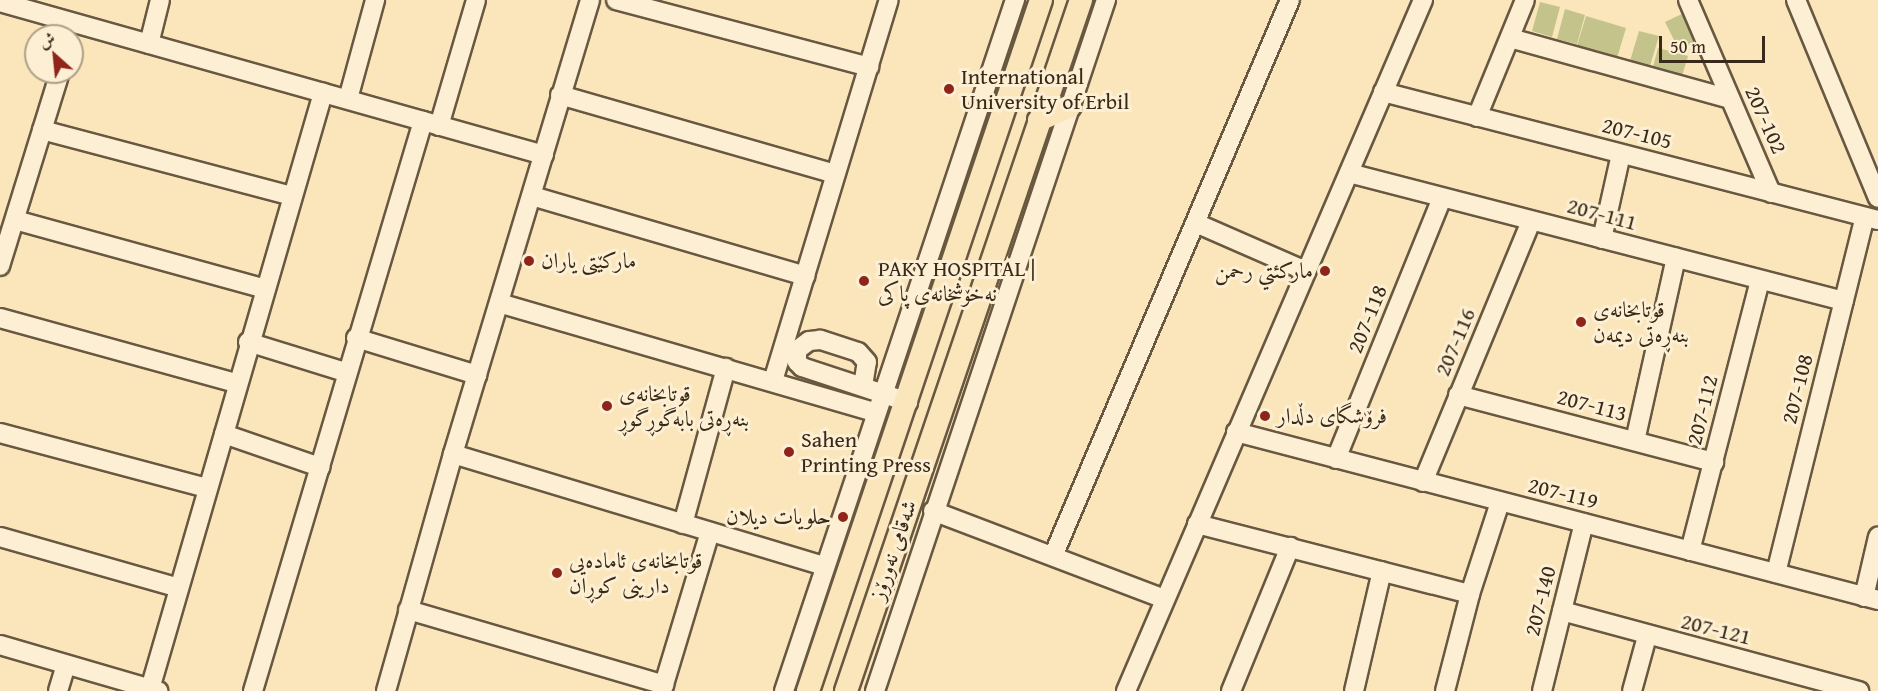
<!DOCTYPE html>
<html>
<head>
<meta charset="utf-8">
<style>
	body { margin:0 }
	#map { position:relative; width:1878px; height:691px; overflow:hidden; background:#fbe6bb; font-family:"Gentium Book Plus",Amiri,serif }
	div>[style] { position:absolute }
	.green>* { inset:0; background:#c4c38c }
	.roads { filter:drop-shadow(2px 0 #695841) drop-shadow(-2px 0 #695841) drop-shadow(0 2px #695841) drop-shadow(0 -2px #695841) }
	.minor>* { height:18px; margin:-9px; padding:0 9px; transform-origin:9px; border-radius:9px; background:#fcefd3 }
	.major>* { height:22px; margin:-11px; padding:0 11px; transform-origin:11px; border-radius:11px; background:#fbe6bb }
	.dots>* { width:16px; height:16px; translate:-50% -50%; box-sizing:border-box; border:3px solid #fcefd3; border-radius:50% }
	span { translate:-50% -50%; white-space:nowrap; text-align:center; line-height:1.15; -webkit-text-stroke:6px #fcefd3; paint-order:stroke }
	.poi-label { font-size:22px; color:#382918 }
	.left { translate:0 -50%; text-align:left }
	.right { translate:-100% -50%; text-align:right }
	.street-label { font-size:22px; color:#382918 }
	.north { position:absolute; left:24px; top:24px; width:60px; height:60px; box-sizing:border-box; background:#fcefd3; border:2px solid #aea088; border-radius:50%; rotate:333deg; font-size:16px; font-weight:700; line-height:24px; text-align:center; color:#382918 }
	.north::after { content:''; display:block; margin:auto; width:21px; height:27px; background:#8f2418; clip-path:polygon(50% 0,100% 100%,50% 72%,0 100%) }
	.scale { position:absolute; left:1659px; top:36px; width:106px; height:27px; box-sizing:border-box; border:3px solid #382918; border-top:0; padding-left:8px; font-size:18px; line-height:21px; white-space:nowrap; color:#382918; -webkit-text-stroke:4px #fcefd3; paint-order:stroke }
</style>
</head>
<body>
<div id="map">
	<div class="green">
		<i style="clip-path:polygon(1540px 2px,1560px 7px,1552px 37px,1532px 31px)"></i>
		<i style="clip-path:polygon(1565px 9px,1585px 15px,1577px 44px,1557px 39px)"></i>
		<i style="clip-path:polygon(1684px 13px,1697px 41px,1679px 50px,1665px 22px)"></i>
		<i style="clip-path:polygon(1586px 16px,1626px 28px,1617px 58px,1577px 46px)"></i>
		<i style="clip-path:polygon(1639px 31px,1659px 36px,1650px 66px,1630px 61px)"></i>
		<i style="clip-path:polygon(1658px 48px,1688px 56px,1682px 76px,1653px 67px)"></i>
	</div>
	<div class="roads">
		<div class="minor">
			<i style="left:616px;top:0;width:262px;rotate:14.8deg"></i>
			<i style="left:1688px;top:0;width:210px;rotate:66.7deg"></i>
			<i style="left:1796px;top:0;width:214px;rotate:67.5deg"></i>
			<i style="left:0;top:2px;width:565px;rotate:15.71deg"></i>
			<i style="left:1510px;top:38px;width:228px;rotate:15.5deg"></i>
			<i style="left:149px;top:44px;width:45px;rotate:-76deg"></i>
			<i style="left:1383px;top:92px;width:511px;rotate:14.5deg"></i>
			<i style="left:560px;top:95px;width:286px;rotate:16deg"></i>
			<i style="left:348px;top:99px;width:103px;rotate:-74.7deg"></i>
			<i style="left:1477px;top:117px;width:126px;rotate:-67.7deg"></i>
			<i style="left:439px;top:126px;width:131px;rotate:-73.6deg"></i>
			<i style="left:42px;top:130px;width:258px;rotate:14.8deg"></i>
			<i style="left:1349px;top:173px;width:511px;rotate:14.5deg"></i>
			<i style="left:532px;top:196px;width:285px;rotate:16.3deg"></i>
			<i style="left:15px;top:220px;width:260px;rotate:15.4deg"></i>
			<i style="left:1196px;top:223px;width:120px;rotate:23.6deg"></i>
			<i style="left:1602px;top:239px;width:87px;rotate:-77.4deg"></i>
			<i style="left:0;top:266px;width:203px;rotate:-72.8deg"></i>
			<i style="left:499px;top:303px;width:391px;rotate:16.2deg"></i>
			<i style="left:0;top:318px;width:245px;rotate:15.4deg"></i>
			<i style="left:356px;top:338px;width:127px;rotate:17deg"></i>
			<i style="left:248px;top:342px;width:102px;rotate:17.2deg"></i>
			<i style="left:773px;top:381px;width:398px;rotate:-73.1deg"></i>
			<i style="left:863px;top:386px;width:24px;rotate:-81deg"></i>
			<i style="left:867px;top:362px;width:13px;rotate:-132deg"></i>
			<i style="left:858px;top:352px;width:40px;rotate:-162deg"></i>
			<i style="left:820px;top:340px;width:11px;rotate:175deg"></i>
			<i style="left:809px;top:341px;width:15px;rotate:143deg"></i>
			<i style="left:797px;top:350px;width:12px;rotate:90deg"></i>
			<i style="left:797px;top:362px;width:7px;rotate:45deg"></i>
			<i style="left:802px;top:367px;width:112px;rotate:18.3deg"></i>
			<i style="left:1458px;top:395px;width:265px;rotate:14.7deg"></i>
			<i style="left:1236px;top:432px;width:664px;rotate:14.66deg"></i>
			<i style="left:0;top:433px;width:214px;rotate:14.9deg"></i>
			<i style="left:224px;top:434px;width:102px;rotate:19deg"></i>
			<i style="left:1635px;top:441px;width:188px;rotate:-77.4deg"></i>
			<i style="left:453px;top:454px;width:388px;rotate:16.8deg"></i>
			<i style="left:1336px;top:459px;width:282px;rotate:-67.9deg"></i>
			<i style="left:1423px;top:482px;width:282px;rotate:-67.5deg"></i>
			<i style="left:933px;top:511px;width:248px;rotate:20.8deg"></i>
			<i style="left:683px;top:524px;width:162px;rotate:-74.6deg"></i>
			<i style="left:1197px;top:524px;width:282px;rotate:14.4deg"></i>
			<i style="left:0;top:537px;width:186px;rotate:15.9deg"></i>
			<i style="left:1690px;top:551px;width:280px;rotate:-75.5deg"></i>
			<i style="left:1053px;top:556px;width:604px;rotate:-66.91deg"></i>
			<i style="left:1776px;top:573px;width:367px;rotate:-76deg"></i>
			<i style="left:1864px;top:597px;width:62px;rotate:-76.9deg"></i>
			<i style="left:408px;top:610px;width:267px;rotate:16.3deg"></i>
			<i style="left:1562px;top:611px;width:308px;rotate:15.1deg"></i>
			<i style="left:0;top:645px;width:165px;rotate:16.2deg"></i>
			<i style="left:150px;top:689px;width:621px;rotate:-73.81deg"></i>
			<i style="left:58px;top:691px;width:27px;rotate:-73deg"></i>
			<i style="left:253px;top:691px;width:595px;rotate:-73.39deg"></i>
			<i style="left:386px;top:691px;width:246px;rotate:-74.2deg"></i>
			<i style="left:453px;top:454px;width:474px;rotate:-73.2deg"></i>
			<i style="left:662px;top:691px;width:166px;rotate:-73.2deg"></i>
			<i style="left:784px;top:691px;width:729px;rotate:-71.52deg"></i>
			<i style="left:875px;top:691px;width:729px;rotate:-71.52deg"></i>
			<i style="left:1126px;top:691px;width:752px;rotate:-66.74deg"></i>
			<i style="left:1231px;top:691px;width:156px;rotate:-67.7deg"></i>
			<i style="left:1354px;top:691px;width:123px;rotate:-76.9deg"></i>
			<i style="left:1445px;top:691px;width:100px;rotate:-75.5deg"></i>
			<i style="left:1470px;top:594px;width:97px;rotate:-71.9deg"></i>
			<i style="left:1542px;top:691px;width:173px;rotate:-76deg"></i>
			<i style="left:1632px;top:691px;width:57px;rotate:-74.7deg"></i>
		</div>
		<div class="major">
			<i style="left:1039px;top:120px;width:34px;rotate:-24deg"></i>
			<i style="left:808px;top:691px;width:729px;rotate:-71.37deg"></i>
			<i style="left:846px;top:691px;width:730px;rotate:-71.22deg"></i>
		</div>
	</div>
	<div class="dots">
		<i style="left:949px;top:89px;background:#8f2418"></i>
		<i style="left:529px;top:261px;background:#8f2418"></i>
		<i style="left:1325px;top:271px;background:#8f2418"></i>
		<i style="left:864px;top:281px;background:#8f2418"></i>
		<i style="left:1581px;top:322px;background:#8f2418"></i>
		<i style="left:607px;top:406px;background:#8f2418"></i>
		<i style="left:1265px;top:416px;background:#8f2418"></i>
		<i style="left:789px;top:452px;background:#8f2418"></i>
		<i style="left:843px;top:517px;background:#8f2418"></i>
		<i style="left:557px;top:573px;background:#8f2418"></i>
	</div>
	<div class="poi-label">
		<span class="left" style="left:961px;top:89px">International<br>University of Erbil</span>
		<span class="left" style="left:541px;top:261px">مارکێتی یاران</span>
		<span class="left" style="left:878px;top:281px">PAKY HOSPITAL |<br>نەخۆشخانەی پاکی</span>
		<span class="right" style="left:1313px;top:271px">ماركئتي رحمن</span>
		<span class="left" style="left:1593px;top:322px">قوتابخانەی<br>بنەڕەتی دیمەن</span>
		<span class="left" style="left:619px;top:406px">قوتابخانەی<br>بنەڕەتی بابەگوڕگوڕ</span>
		<span class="left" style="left:1277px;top:416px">فرۆشگای دڵدار</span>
		<span class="left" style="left:801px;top:452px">Sahen<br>Printing Press</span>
		<span class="right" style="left:831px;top:517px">حلويات ديلان</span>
		<span class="left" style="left:569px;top:573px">قوتابخانەی ئامادەیی<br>دارینی کوڕان</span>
	</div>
	<div class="street-label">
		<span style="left:1766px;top:120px;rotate:66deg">207-102</span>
		<span style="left:1637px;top:133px;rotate:14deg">207-105</span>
		<span style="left:1602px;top:214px;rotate:15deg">207-111</span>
		<span style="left:1367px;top:319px;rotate:-68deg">207-118</span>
		<span style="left:1455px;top:342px;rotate:-67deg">207-116</span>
		<span style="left:1797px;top:389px;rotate:-76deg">207-108</span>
		<span style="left:1592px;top:405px;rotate:15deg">207-113</span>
		<span style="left:1702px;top:410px;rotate:-76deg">207-112</span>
		<span style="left:1563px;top:493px;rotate:14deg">207-119</span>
		<span style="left:893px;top:550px;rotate:-71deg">شەقامی نەورۆز</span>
		<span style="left:1540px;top:601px;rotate:-76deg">207-140</span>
		<span style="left:1716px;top:629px;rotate:14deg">207-121</span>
	</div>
	<div class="north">ش</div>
	<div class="scale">50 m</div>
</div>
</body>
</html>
